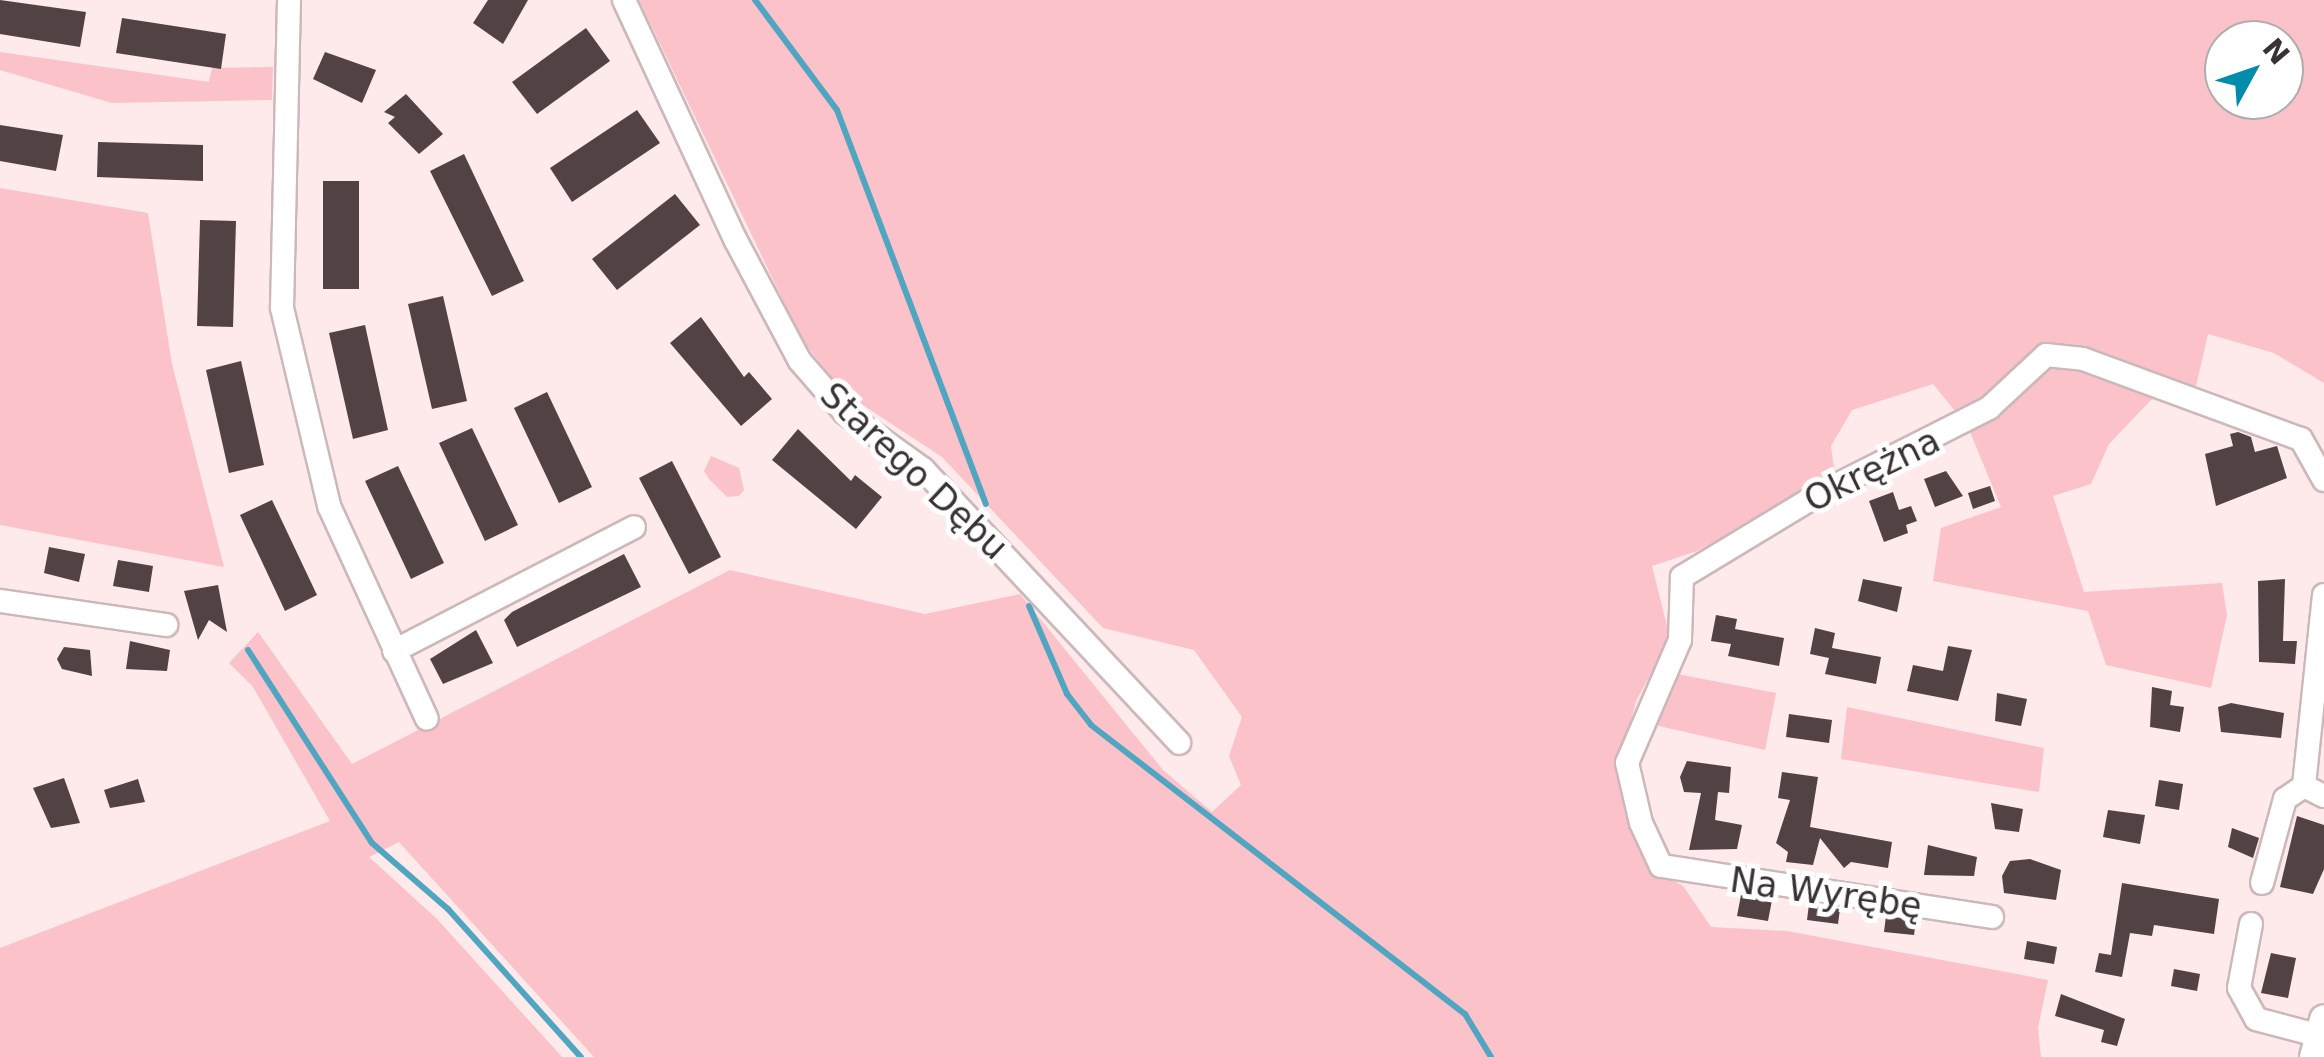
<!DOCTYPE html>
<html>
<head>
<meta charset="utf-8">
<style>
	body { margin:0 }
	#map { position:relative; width:2324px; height:1057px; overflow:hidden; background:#fee9eb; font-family:"DejaVu Sans",sans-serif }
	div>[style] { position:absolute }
	.green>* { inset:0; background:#fcc2c9 }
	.stream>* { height:6px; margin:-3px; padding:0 3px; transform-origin:3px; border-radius:3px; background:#50a6c0 }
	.building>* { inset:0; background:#534244 }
	.roads { filter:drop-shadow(2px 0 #ccb8ba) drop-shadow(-2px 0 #ccb8ba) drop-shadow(0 2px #ccb8ba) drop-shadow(0 -2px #ccb8ba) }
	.minor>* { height:22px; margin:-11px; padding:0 11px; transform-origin:11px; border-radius:11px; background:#fff }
	.tertiary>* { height:28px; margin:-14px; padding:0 14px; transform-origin:14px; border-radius:14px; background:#fff }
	span { translate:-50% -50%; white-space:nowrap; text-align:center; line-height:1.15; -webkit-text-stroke:10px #fff; paint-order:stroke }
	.street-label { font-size:35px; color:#393132 }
	.north { position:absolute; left:2204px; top:20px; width:100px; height:100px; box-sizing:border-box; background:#fff; border:2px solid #b0adad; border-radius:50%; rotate:50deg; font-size:28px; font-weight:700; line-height:40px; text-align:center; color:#393132 }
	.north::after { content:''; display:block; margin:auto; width:35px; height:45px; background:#008caa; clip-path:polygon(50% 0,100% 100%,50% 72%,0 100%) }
</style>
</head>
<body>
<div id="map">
	<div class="green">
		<i style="clip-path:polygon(evenodd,639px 0,2324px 0,2324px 383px,2274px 353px,2208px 334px,2196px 386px,2151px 400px,2109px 444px,2091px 484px,2053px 496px,2084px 592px,2222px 583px,2227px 615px,2211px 688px,2106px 665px,2088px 611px,1933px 581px,1941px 528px,2001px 507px,1968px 427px,1933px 384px,1852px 410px,1831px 446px,1835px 477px,1697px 551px,1652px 566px,1670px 638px,1636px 701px,1619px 767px,1650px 868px,1683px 886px,1711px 927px,1787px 931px,2048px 980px,2038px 1028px,2041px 1057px,594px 1057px,399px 842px,369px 857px,437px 919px,562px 1057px,0 1057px,0 948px,330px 821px,253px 687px,229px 663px,258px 632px,352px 764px,730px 570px,925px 614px,1020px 594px,1163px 770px,1212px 812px,1241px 785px,1229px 756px,1242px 717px,1194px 650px,1103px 628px,942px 457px,843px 392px,802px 340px,639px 0,2224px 40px,2284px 40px,2284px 100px,2224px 100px,2224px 40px)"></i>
		<i style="clip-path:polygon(0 52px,209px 82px,212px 68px,273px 67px,272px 100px,112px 103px,0 70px)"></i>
		<i style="clip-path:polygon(0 188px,148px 213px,172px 364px,224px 567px,0 525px)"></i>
		<i style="clip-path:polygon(711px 456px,739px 468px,744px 490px,739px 496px,727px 497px,709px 479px,704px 471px)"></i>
		<i style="clip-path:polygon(1672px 673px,1776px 693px,1765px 750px,1659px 726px,1654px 721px)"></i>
		<i style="clip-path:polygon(1847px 707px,2044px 748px,2039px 792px,1841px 759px)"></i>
	</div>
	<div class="stream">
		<i style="left:755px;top:0;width:137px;rotate:53.3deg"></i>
		<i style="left:837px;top:110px;width:421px;rotate:69.3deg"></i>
		<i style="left:1029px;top:606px;width:96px;rotate:66.6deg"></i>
		<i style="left:1067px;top:694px;width:39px;rotate:52deg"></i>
		<i style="left:1091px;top:725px;width:473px;rotate:37.7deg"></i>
		<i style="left:1465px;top:1014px;width:50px;rotate:58.8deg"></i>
		<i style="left:248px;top:650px;width:229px;rotate:57.3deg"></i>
		<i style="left:372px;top:843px;width:101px;rotate:41deg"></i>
		<i style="left:448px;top:909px;width:199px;rotate:48.1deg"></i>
	</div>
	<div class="building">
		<i style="clip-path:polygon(0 0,86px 12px,80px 47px,0 34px)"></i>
		<i style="clip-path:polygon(488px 0,528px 0,503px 44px,473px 23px)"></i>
		<i style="clip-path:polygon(122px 18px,226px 34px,221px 69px,116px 53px)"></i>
		<i style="clip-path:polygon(586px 28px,610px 61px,537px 114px,512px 82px)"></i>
		<i style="clip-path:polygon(325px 52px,376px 70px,362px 103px,313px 79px)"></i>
		<i style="clip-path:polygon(406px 94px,443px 134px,419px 154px,388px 123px,395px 117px,384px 112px)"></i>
		<i style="clip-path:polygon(637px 110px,660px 143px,572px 202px,550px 168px)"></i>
		<i style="clip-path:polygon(0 125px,63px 135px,56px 171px,0 161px)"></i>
		<i style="clip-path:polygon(98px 142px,203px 145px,203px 181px,97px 177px)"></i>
		<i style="clip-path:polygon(464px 154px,524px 281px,492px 296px,430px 171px)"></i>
		<i style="clip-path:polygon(323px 181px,359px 181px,359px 289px,323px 289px)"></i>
		<i style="clip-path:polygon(675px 194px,700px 225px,617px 290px,592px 259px)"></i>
		<i style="clip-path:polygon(200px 220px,236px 221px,233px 327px,197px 326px)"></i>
		<i style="clip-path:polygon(443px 296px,467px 401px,432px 409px,408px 304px)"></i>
		<i style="clip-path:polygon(701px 317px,744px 377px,749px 372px,772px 399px,741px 426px,670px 343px)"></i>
		<i style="clip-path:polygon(365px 325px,388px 430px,353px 439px,329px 333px)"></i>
		<i style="clip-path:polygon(241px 361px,264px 465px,229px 473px,206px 370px)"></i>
		<i style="clip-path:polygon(547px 392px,592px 487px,559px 503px,514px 408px)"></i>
		<i style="clip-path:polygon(472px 428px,518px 525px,485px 541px,439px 443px)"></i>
		<i style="clip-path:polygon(798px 429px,851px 481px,855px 475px,882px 497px,856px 529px,772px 460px)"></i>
		<i style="clip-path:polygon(2238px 432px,2251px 437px,2255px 452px,2277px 446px,2287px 478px,2216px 506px,2205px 454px,2233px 446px,2230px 434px)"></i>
		<i style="clip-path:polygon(672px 461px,721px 557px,689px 574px,639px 478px)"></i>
		<i style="clip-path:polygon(398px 466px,444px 563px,411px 579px,365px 481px)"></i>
		<i style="clip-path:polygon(1946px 471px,1963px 496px,1935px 507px,1924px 479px)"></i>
		<i style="clip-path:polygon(1990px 486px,1995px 501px,1973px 509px,1968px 493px)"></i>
		<i style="clip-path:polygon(1893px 492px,1899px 510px,1911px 506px,1917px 521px,1906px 525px,1908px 533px,1884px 542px,1869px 501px)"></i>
		<i style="clip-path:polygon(272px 500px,317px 595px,285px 611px,240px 515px)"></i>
		<i style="clip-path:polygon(49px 547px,85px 554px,79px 582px,44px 573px)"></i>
		<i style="clip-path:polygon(624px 554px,641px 587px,517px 647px,504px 620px,512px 612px)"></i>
		<i style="clip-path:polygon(118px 560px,153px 566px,149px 592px,113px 586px)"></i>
		<i style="clip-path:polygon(1863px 579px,1902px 587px,1897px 612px,1858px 601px)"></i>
		<i style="clip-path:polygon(2285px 579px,2283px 641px,2297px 641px,2295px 664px,2259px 662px,2258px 581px)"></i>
		<i style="clip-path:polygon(218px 585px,227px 632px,209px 620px,198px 640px,184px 591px)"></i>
		<i style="clip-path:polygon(1716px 615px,1737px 619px,1735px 629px,1784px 638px,1779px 666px,1728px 656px,1731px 644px,1711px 641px)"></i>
		<i style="clip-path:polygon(1815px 628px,1835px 633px,1832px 648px,1881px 657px,1876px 684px,1825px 674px,1829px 658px,1810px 654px)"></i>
		<i style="clip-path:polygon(476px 630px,493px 663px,443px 684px,430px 659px)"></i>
		<i style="clip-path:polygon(130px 641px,170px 650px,167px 671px,126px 669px)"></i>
		<i style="clip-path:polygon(1948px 646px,1972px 650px,1958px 701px,1907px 691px,1913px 665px,1943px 671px)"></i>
		<i style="clip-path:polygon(64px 647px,90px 650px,92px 676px,62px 669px,57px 659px)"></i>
		<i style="clip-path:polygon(2152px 687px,2172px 691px,2170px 705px,2184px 707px,2180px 732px,2150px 727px)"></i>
		<i style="clip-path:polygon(1997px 693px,2027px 699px,2021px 726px,1995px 721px)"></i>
		<i style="clip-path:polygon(2231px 703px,2284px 713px,2281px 738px,2221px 732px,2218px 707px)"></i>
		<i style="clip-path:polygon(1789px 714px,1832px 720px,1829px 743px,1786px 737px)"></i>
		<i style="clip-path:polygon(1687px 761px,1731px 767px,1729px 793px,1718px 792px,1715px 820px,1742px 825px,1737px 849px,1689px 850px,1701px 793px,1684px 792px,1680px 777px)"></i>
		<i style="clip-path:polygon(1782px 772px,1818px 777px,1810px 827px,1892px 842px,1888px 868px,1851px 862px,1844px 868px,1820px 838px,1813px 865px,1786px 862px,1788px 852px,1776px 843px,1790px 800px,1778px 798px)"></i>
		<i style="clip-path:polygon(64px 778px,80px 823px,51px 828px,33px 788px)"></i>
		<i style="clip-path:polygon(138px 779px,145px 802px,110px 808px,104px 790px)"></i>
		<i style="clip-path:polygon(2159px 780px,2183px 784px,2179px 810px,2155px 806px)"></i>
		<i style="clip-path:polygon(1991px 803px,2023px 809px,2019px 832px,1995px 829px)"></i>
		<i style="clip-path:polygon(2108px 810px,2145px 815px,2140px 844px,2103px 837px)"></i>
		<i style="clip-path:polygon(2297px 816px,2324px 825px,2324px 869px,2313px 894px,2280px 887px)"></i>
		<i style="clip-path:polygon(2232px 828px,2259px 838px,2253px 858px,2228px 847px)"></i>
		<i style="clip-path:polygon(1928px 845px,1977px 857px,1974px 876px,1924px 875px)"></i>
		<i style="clip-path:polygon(2030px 859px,2061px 870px,2056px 900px,2004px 893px,2002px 876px,2010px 861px)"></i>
		<i style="clip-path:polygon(2122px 883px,2219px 899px,2214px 934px,2154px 925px,2152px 936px,2130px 933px,2122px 977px,2095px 972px,2099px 953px,2111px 955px)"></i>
		<i style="clip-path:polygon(1741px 895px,1772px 900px,1768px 921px,1737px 916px)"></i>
		<i style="clip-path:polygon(1809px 904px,1840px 909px,1838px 924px,1807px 920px)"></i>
		<i style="clip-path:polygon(1886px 916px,1916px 920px,1914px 935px,1884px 932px)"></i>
		<i style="clip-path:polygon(2027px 941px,2057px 947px,2054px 964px,2024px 959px)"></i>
		<i style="clip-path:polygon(2271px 953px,2296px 958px,2288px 998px,2261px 993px)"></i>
		<i style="clip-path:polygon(2174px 969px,2200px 974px,2197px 991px,2171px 986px)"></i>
		<i style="clip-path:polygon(2061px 994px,2125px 1019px,2117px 1046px,2101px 1042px,2104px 1030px,2055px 1016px)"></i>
	</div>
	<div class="roads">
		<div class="minor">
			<i style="left:289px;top:0;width:308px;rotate:91.3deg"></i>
			<i style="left:282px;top:308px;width:204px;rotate:76.6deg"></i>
			<i style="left:329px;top:506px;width:234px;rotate:65.3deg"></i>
			<i style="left:624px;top:0;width:264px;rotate:65.1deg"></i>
			<i style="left:735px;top:239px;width:138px;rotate:62deg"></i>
			<i style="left:800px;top:361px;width:69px;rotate:49.1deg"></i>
			<i style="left:845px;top:413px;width:96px;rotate:35.7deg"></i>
			<i style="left:923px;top:469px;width:375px;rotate:46.9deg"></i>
			<i style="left:2324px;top:595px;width:192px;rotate:96deg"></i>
			<i style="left:2304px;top:786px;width:22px;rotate:27deg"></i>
			<i style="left:0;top:601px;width:168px;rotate:8.2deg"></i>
			<i style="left:394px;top:651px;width:270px;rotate:-27.3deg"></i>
			<i style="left:2262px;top:883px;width:87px;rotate:-74.7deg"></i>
			<i style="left:2285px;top:799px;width:23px;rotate:-34deg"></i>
			<i style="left:1992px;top:917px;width:335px;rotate:-171.2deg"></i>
			<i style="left:1661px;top:866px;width:47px;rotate:-114.9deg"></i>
			<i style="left:1641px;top:823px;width:62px;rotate:-103.1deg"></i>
			<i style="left:1627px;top:763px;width:134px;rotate:-66.7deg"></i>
			<i style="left:1680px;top:640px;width:63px;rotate:-88.2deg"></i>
			<i style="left:1682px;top:577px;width:160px;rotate:-31.2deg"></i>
			<i style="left:1819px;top:494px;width:191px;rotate:-26.8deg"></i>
			<i style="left:1989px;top:408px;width:78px;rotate:-42.9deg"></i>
			<i style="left:2046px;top:355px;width:37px;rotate:6deg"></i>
			<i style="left:2083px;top:359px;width:232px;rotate:20.2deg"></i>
			<i style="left:2301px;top:439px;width:47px;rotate:60.7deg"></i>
			<i style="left:2251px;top:924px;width:65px;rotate:100.6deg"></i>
			<i style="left:2239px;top:988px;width:35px;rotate:61deg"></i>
			<i style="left:2256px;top:1019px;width:66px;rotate:14.9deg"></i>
		</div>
		<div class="tertiary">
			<i style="left:2314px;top:1057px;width:39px;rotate:-75deg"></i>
		</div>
	</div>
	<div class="street-label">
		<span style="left:1872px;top:470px;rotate:-26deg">Okrężna</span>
		<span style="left:914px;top:471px;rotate:43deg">Starego Dębu</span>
		<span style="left:1826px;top:893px;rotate:8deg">Na Wyrębę</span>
	</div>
	<div class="north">N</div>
</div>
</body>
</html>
